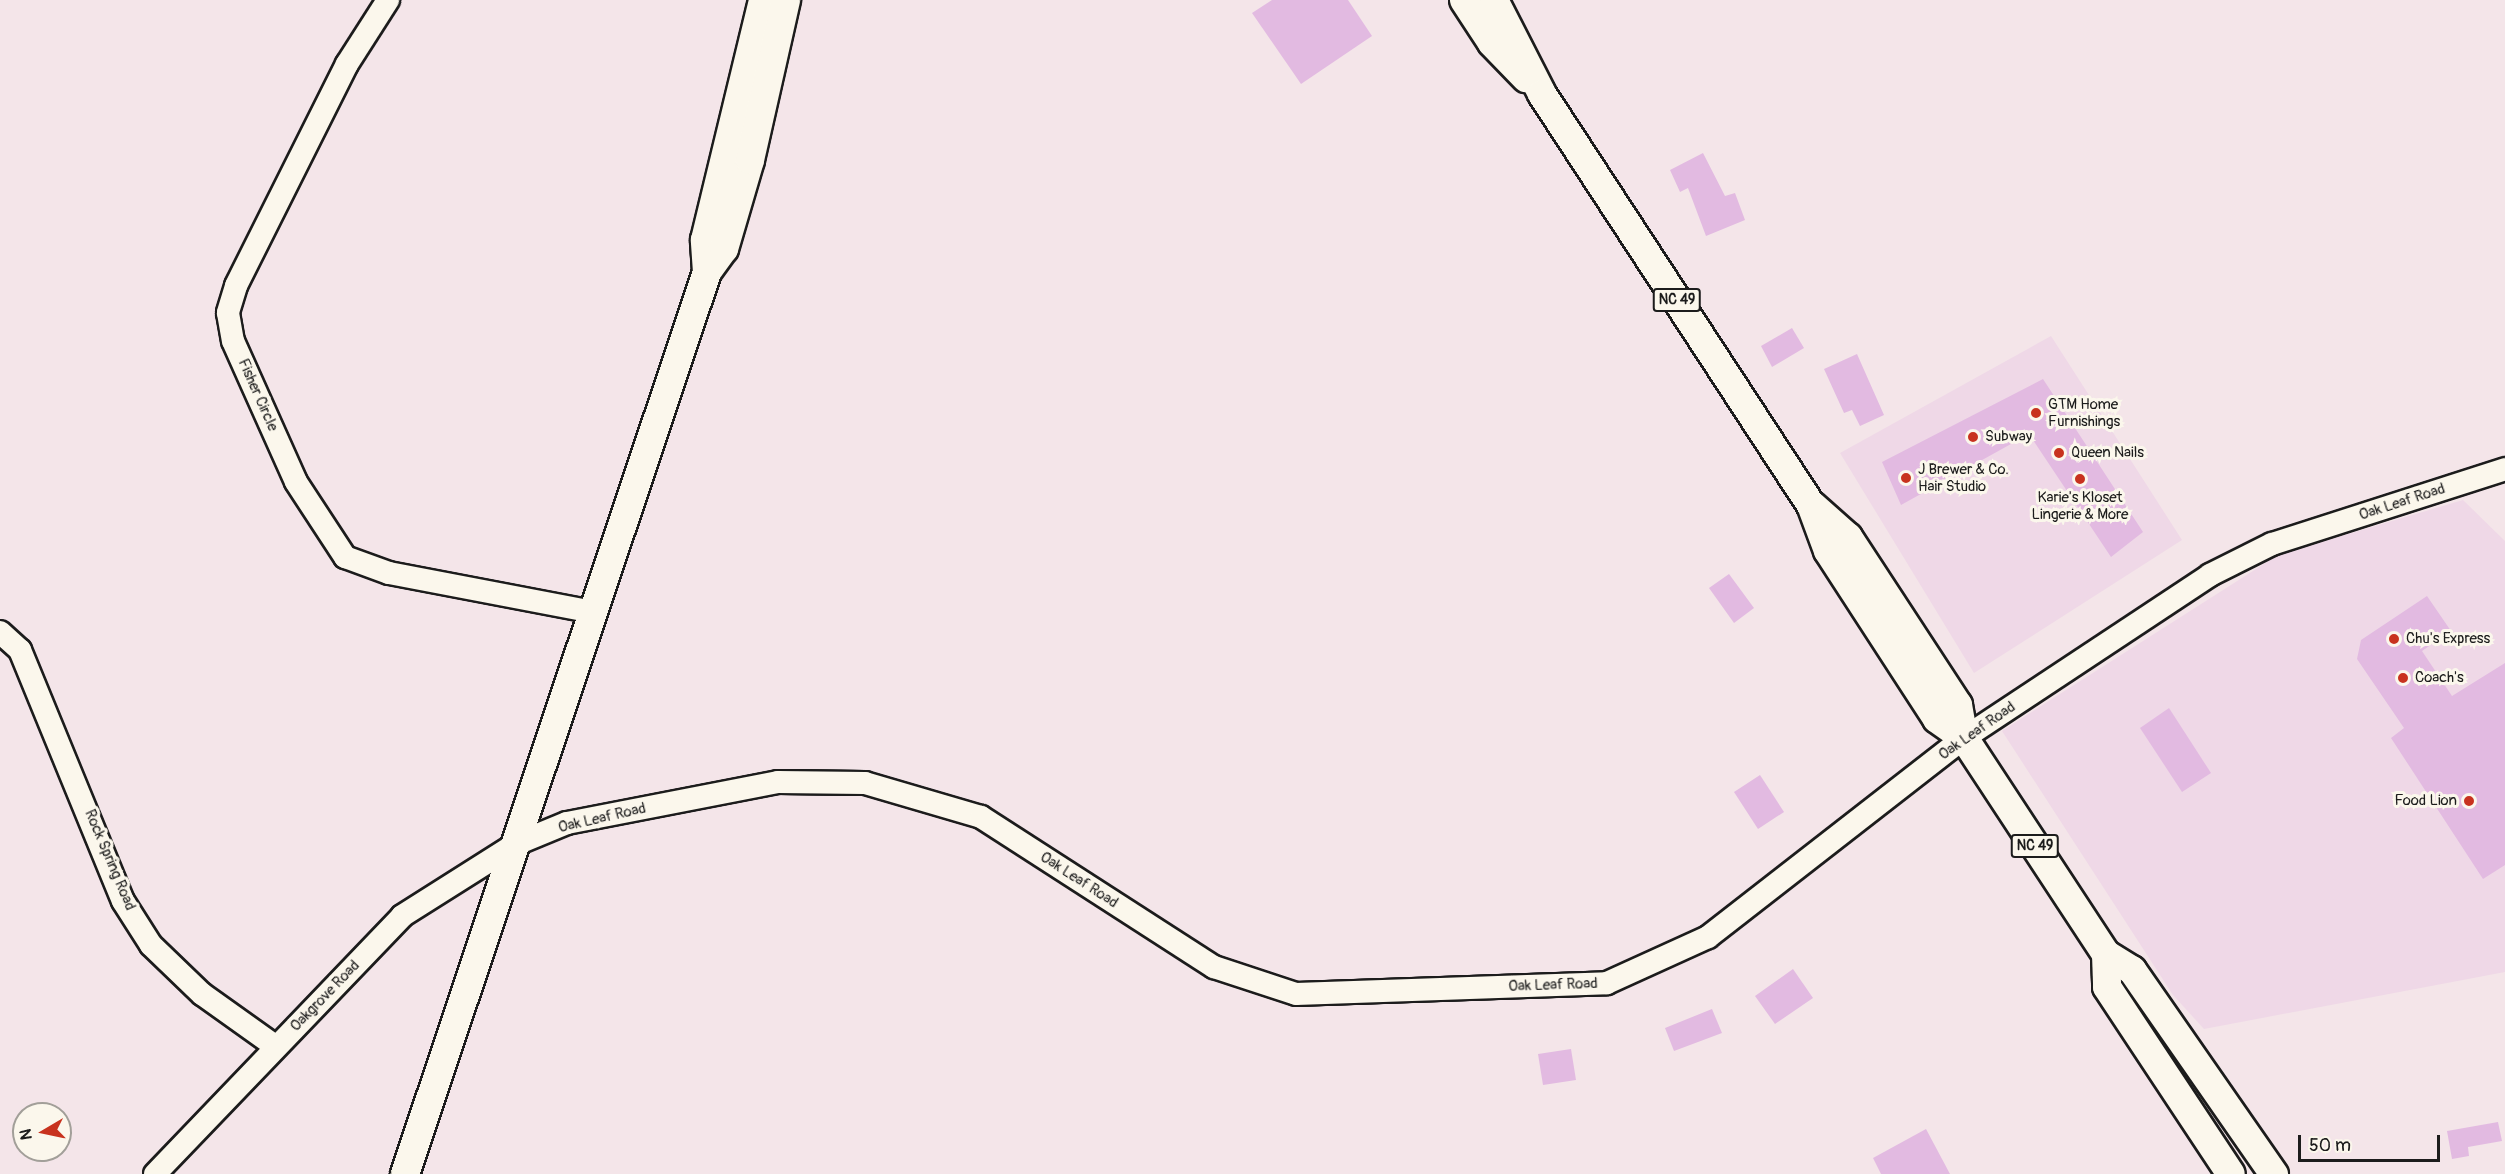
<!DOCTYPE html>
<html>
<head>
<meta charset="utf-8">
<style>
	body { margin:0 }
	#map { position:relative; width:2505px; height:1174px; overflow:hidden; background:#f4e5e9; font-family:Pangolin,sans-serif }
	div>[style] { position:absolute }
	.built>* { inset:0; background:#efd8e7 }
	.building>* { inset:0; background:#e2bae1 }
	.roads { filter:drop-shadow(2px 0 #1c1c1c) drop-shadow(-2px 0 #1c1c1c) drop-shadow(0 2px #1c1c1c) drop-shadow(0 -2px #1c1c1c) }
	.minor>* { height:22px; margin:-11px; padding:0 11px; transform-origin:11px; border-radius:11px; background:#fbf7ec }
	.major>* { height:28px; margin:-14px; padding:0 14px; transform-origin:14px; border-radius:14px; background:#fbf7ec }
	.dots>* { width:16px; height:16px; translate:-50% -50%; box-sizing:border-box; border:3px solid #fbf7ec; border-radius:50% }
	span { translate:-50% -50%; white-space:nowrap; text-align:center; line-height:1.15; -webkit-text-stroke:6px #fbf7ec; paint-order:stroke }
	.shield-label span { padding:2px 4px; background:#fbf7ec; border:2px solid; border-radius:4px; -webkit-text-stroke-width:0 }
	.shield-label { font-size:14px; color:#1c1c1c; font-weight:700 }
	.street-label { font-size:15px; color:#1c1c1c }
	.poi-label { font-size:15px; color:#1c1c1c }
	.left { translate:0 -50%; text-align:left }
	.right { translate:-100% -50%; text-align:right }
	.north { position:absolute; left:12px; top:1102px; width:60px; height:60px; box-sizing:border-box; background:#fbf7ec; border:2px solid #a29f99; border-radius:50%; rotate:261deg; font-size:16px; font-weight:700; line-height:24px; text-align:center; color:#1c1c1c }
	.north::after { content:''; display:block; margin:auto; width:21px; height:27px; background:#c8321e; clip-path:polygon(50% 0,100% 100%,50% 72%,0 100%) }
	.scale { position:absolute; left:2298px; top:1135px; width:142px; height:27px; box-sizing:border-box; border:3px solid #1c1c1c; border-top:0; padding-left:8px; font-size:18px; line-height:21px; white-space:nowrap; color:#1c1c1c; -webkit-text-stroke:4px #fbf7ec; paint-order:stroke }
</style>
</head>
<body>
<div id="map">
	<div class="built">
		<i style="clip-path:polygon(2051px 336px,2182px 540px,1974px 673px,1840px 453px)"></i>
		<i style="clip-path:polygon(2463px 500px,2505px 541px,2505px 972px,2204px 1029px,2173px 995px,2002px 731px,2278px 555px)"></i>
	</div>
	<div class="building">
		<i style="clip-path:polygon(1272px 0,1348px 0,1372px 36px,1301px 84px,1252px 13px)"></i>
		<i style="clip-path:polygon(1703px 153px,1725px 196px,1735px 193px,1745px 220px,1706px 236px,1688px 188px,1680px 192px,1670px 170px)"></i>
		<i style="clip-path:polygon(1792px 328px,1804px 348px,1772px 367px,1761px 346px)"></i>
		<i style="clip-path:polygon(1857px 354px,1884px 415px,1860px 426px,1852px 410px,1844px 413px,1824px 369px)"></i>
		<i style="clip-path:polygon(2043px 379px,2143px 532px,2111px 557px,2029px 434px,1901px 505px,1882px 462px)"></i>
		<i style="clip-path:polygon(1729px 574px,1754px 608px,1734px 623px,1709px 588px)"></i>
		<i style="clip-path:polygon(2427px 596px,2451px 631px,2422px 651px,2452px 696px,2505px 663px,2505px 865px,2483px 879px,2391px 738px,2404px 728px,2357px 659px,2361px 640px)"></i>
		<i style="clip-path:polygon(2169px 708px,2211px 773px,2182px 792px,2140px 728px)"></i>
		<i style="clip-path:polygon(1760px 775px,1784px 812px,1758px 829px,1734px 792px)"></i>
		<i style="clip-path:polygon(1793px 969px,1813px 998px,1775px 1024px,1755px 996px)"></i>
		<i style="clip-path:polygon(1712px 1009px,1722px 1033px,1674px 1051px,1665px 1028px)"></i>
		<i style="clip-path:polygon(1571px 1049px,1576px 1080px,1543px 1085px,1538px 1054px)"></i>
		<i style="clip-path:polygon(2498px 1122px,2502px 1141px,2468px 1147px,2469px 1156px,2452px 1159px,2447px 1131px)"></i>
		<i style="clip-path:polygon(1926px 1129px,1950px 1174px,1881px 1174px,1873px 1158px)"></i>
	</div>
	<div class="roads">
		<div class="minor">
			<i style="left:388px;top:0;width:76px;rotate:122.6deg"></i>
			<i style="left:347px;top:64px;width:248px;rotate:116.6deg"></i>
			<i style="left:236px;top:286px;width:28px;rotate:107deg"></i>
			<i style="left:228px;top:313px;width:28px;rotate:80deg"></i>
			<i style="left:233px;top:341px;width:154px;rotate:65.9deg"></i>
			<i style="left:296px;top:482px;width:90px;rotate:56.8deg"></i>
			<i style="left:345px;top:557px;width:47px;rotate:20deg"></i>
			<i style="left:389px;top:573px;width:208px;rotate:10.8deg"></i>
			<i style="left:0;top:632px;width:27px;rotate:42deg"></i>
			<i style="left:20px;top:650px;width:271px;rotate:67.7deg"></i>
			<i style="left:123px;top:901px;width:52px;rotate:57.5deg"></i>
			<i style="left:151px;top:945px;width:71px;rotate:43.9deg"></i>
			<i style="left:202px;top:994px;width:90px;rotate:35.5deg"></i>
			<i style="left:155px;top:1174px;width:357px;rotate:-46.2deg"></i>
			<i style="left:402px;top:916px;width:135px;rotate:-32.3deg"></i>
			<i style="left:516px;top:844px;width:55px;rotate:-22.4deg"></i>
			<i style="left:567px;top:823px;width:215px;rotate:-11deg"></i>
			<i style="left:778px;top:782px;width:87px;rotate:0.7deg"></i>
			<i style="left:865px;top:783px;width:121px;rotate:16.3deg"></i>
			<i style="left:981px;top:817px;width:277px;rotate:32.8deg"></i>
			<i style="left:1214px;top:967px;width:86px;rotate:18.2deg"></i>
			<i style="left:1296px;top:994px;width:311px;rotate:-2deg"></i>
			<i style="left:1607px;top:983px;width:111px;rotate:-24.5deg"></i>
			<i style="left:1708px;top:937px;width:324px;rotate:-37.9deg"></i>
			<i style="left:1964px;top:738px;width:295px;rotate:-33.5deg"></i>
			<i style="left:2210px;top:575px;width:69px;rotate:-26.6deg"></i>
			<i style="left:2272px;top:544px;width:245px;rotate:-17.8deg"></i>
		</div>
		<div class="major">
			<i style="left:1464px;top:0;width:51px;rotate:56.9deg"></i>
			<i style="left:1492px;top:43px;width:49px;rotate:45.8deg"></i>
			<i style="left:1494px;top:0;width:106px;rotate:62.9deg"></i>
			<i style="left:1542px;top:94px;width:491px;rotate:56.8deg"></i>
			<i style="left:1811px;top:505px;width:49px;rotate:69.7deg"></i>
			<i style="left:1828px;top:551px;width:200px;rotate:57deg"></i>
			<i style="left:1937px;top:719px;width:33px;rotate:35deg"></i>
			<i style="left:1964px;top:738px;width:258px;rotate:56.7deg"></i>
			<i style="left:2106px;top:954px;width:31px;rotate:32deg"></i>
			<i style="left:2132px;top:970px;width:249px;rotate:55.2deg"></i>
			<i style="left:707px;top:272px;width:32px;rotate:-94deg"></i>
			<i style="left:705px;top:240px;width:247px;rotate:-76.4deg"></i>
			<i style="left:1813px;top:506px;width:47px;rotate:41.5deg"></i>
			<i style="left:1848px;top:537px;width:201px;rotate:56.8deg"></i>
			<i style="left:1958px;top:705px;width:34px;rotate:80deg"></i>
			<i style="left:2106px;top:954px;width:33px;rotate:88deg"></i>
			<i style="left:2107px;top:987px;width:224px;rotate:56.5deg"></i>
			<i style="left:405px;top:1174px;width:951px;rotate:-71.49deg"></i>
			<i style="left:707px;top:272px;width:29px;rotate:-54deg"></i>
			<i style="left:724px;top:249px;width:93px;rotate:-73.7deg"></i>
			<i style="left:750px;top:160px;width:164px;rotate:-77.3deg"></i>
		</div>
	</div>
	<div class="dots">
		<i style="left:2036px;top:413px;background:#c8321e"></i>
		<i style="left:1973px;top:437px;background:#c8321e"></i>
		<i style="left:2059px;top:453px;background:#c8321e"></i>
		<i style="left:1906px;top:478px;background:#c8321e"></i>
		<i style="left:2080px;top:479px;background:#c8321e"></i>
		<i style="left:2394px;top:639px;background:#c8321e"></i>
		<i style="left:2403px;top:678px;background:#c8321e"></i>
		<i style="left:2469px;top:801px;background:#c8321e"></i>
	</div>
	<div class="shield-label">
		<span style="left:1677px;top:300px">NC 49</span>
		<span style="left:2035px;top:846px">NC 49</span>
	</div>
	<div class="street-label">
		<span style="left:258px;top:395px;rotate:66deg">Fisher Circle</span>
		<span style="left:2402px;top:502px;rotate:-18deg">Oak Leaf Road</span>
		<span style="left:1977px;top:731px;rotate:-35deg">Oak Leaf Road</span>
		<span style="left:602px;top:818px;rotate:-13deg">Oak Leaf Road</span>
		<span style="left:110px;top:860px;rotate:67deg">Rock Spring Road</span>
		<span style="left:1079px;top:880px;rotate:33deg">Oak Leaf Road</span>
		<span style="left:1553px;top:985px;rotate:-2deg">Oak Leaf Road</span>
		<span style="left:325px;top:996px;rotate:-46deg">Oakgrove Road</span>
	</div>
	<div class="poi-label">
		<span class="left" style="left:2048px;top:413px">GTM Home<br>Furnishings</span>
		<span class="left" style="left:1985px;top:437px">Subway</span>
		<span class="left" style="left:2071px;top:453px">Queen Nails</span>
		<span class="left" style="left:1918px;top:478px">J Brewer &amp; Co.<br>Hair Studio</span>
		<span style="left:2080px;top:506px">Karie's Kloset<br>Lingerie &amp; More</span>
		<span class="left" style="left:2406px;top:639px">Chu's Express</span>
		<span class="left" style="left:2415px;top:678px">Coach's</span>
		<span class="right" style="left:2457px;top:801px">Food Lion</span>
	</div>
	<div class="north">N</div>
	<div class="scale">50 m</div>
</div>
</body>
</html>
